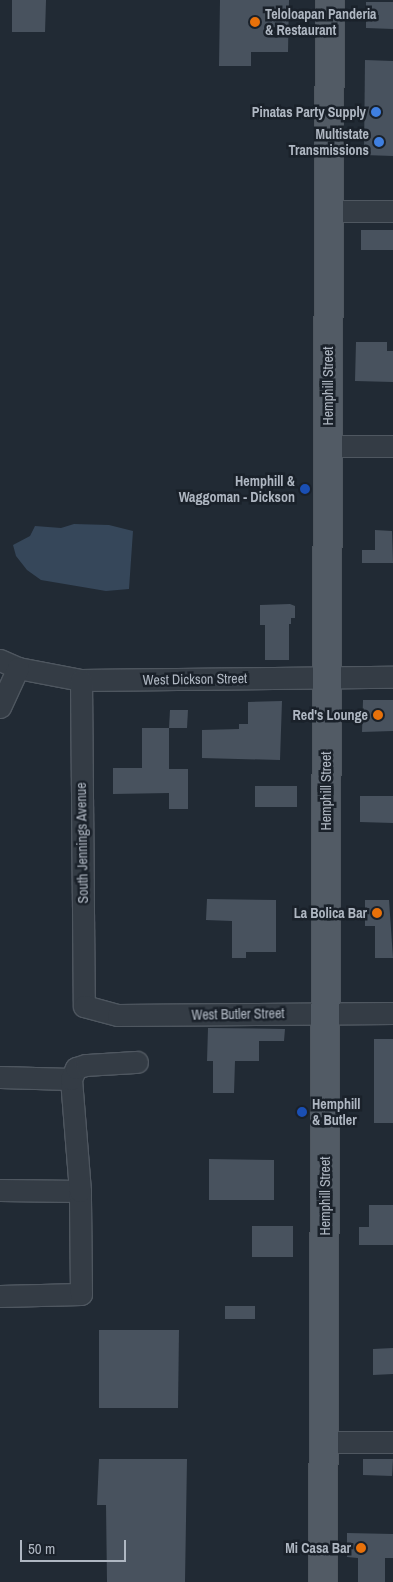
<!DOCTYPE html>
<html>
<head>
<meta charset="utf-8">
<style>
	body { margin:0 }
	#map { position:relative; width:393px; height:1582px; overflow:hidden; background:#212a34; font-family:"Archivo Narrow",sans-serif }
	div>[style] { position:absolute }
	.water>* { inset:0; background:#36475a }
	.building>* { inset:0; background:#48525e }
	.roads { filter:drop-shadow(1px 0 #4f5760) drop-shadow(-1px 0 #4f5760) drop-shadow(0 1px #4f5760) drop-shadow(0 -1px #4f5760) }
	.minor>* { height:21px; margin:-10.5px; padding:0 10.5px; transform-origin:10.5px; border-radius:10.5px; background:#343c45 }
	.major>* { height:28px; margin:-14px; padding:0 14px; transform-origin:14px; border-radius:14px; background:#525b65 }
	.dots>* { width:14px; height:14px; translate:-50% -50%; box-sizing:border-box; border:2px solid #1a212a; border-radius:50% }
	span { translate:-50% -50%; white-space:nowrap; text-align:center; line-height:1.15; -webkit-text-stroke:5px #1a212a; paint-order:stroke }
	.poi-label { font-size:14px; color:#afb7c2; font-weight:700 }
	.left { translate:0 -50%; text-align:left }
	.right { translate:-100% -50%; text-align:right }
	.street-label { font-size:14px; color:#afb7c2 }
	.scale { position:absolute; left:20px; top:1540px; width:106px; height:22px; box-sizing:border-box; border:2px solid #afb7c2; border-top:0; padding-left:6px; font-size:15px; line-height:18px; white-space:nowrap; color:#afb7c2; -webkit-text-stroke:4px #1a212a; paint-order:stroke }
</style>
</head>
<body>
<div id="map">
	<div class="water">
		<i style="clip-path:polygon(74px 524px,109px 525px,133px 531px,129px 589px,106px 591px,41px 580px,27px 570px,16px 556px,13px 545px,30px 536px,35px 526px,61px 528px)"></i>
	</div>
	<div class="building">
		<i style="clip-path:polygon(12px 0,46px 0,45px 32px,12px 32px)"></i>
		<i style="clip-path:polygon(220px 0,289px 0,288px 52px,251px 52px,251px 66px,219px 66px)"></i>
		<i style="clip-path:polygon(366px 2px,393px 2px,393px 29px,366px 28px)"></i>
		<i style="clip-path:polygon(365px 60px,393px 61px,393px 156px,364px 155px)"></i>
		<i style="clip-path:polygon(361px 230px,393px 230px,393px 250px,361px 250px)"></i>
		<i style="clip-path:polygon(356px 342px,387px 342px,387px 351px,393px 351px,393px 382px,355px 381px)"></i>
		<i style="clip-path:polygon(375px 530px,392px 531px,393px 563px,362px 563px,362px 550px,375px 550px)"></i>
		<i style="clip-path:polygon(290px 604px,295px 606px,295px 618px,291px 618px,291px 624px,289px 624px,289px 660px,265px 660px,265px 625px,260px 625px,260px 605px)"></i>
		<i style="clip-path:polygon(363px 700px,393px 700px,393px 731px,362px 732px)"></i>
		<i style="clip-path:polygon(282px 701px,280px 760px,202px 758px,202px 730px,239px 729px,239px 724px,248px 724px,248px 702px)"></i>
		<i style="clip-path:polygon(170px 710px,188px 710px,187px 728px,169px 728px)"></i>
		<i style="clip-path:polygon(142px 728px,169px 728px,169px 769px,188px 769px,188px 809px,169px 809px,169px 793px,113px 794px,113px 768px,142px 768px)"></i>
		<i style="clip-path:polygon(255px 786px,297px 786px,297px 807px,255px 807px)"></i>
		<i style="clip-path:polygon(360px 796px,393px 796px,393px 823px,360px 822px)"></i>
		<i style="clip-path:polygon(207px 899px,276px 900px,276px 952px,246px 952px,246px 958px,232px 958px,232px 921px,206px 920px)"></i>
		<i style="clip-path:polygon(365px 900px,389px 900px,393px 958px,375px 958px,375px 926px,365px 926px)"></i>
		<i style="clip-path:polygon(208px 1028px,285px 1029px,284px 1041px,259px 1041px,259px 1061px,235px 1061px,234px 1093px,213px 1093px,213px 1061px,207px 1061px)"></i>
		<i style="clip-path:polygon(374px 1039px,393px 1039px,393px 1123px,374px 1123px)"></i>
		<i style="clip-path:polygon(209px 1159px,274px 1160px,274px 1200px,209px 1200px)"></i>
		<i style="clip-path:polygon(369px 1205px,393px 1205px,393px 1245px,359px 1245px,359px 1227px,369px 1227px)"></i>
		<i style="clip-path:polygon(252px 1226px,293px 1226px,293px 1257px,252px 1257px)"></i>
		<i style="clip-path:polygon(225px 1306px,255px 1306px,255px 1319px,225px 1319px)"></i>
		<i style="clip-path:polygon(99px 1330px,179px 1330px,178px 1408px,99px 1408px)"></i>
		<i style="clip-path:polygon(393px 1348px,393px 1374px,373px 1375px,373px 1349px)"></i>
		<i style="clip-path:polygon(99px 1459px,187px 1459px,185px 1582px,107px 1582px,106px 1505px,97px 1505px)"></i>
		<i style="clip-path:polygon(363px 1459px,393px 1459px,392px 1476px,363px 1475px)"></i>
		<i style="clip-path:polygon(347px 1533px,393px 1534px,393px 1558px,385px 1558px,385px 1582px,358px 1582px,358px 1558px,347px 1557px)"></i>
	</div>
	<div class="roads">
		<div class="minor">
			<i style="left:329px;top:211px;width:64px"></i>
			<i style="left:328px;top:446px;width:65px"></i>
			<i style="left:0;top:660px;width:20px;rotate:24deg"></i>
			<i style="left:18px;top:668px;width:64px;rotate:10.8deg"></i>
			<i style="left:81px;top:680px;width:312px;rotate:-0.6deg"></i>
			<i style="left:81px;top:680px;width:326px;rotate:89.5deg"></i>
			<i style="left:84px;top:1006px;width:35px;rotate:15deg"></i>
			<i style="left:118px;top:1015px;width:275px;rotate:-0.4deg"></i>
			<i style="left:0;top:707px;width:43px;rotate:-65.2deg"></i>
			<i style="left:0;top:1077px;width:71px;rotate:1.6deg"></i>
			<i style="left:0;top:1190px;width:80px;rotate:0.7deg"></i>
			<i style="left:0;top:1296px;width:81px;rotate:-1.4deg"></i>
			<i style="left:81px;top:1294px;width:103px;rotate:-90.6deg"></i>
			<i style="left:80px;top:1191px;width:112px;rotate:-94.6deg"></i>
			<i style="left:71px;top:1079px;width:12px;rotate:-66deg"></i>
			<i style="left:76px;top:1068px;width:10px;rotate:-17deg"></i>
			<i style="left:86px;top:1065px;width:51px;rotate:-3.4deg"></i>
			<i style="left:324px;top:1442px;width:69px"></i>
		</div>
		<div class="major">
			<i style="left:323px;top:1582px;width:1582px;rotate:-89.75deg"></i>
		</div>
	</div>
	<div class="dots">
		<i style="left:255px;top:22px;background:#e8710a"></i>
		<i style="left:376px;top:112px;background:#3f7fe0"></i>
		<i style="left:379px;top:142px;background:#3f7fe0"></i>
		<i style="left:305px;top:489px;background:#1a4fb4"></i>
		<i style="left:378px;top:715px;background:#e8710a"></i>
		<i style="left:377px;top:913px;background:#e8710a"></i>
		<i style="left:302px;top:1112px;background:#1a4fb4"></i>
		<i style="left:361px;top:1548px;background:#e8710a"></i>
	</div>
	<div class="poi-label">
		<span class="left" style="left:265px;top:22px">Teloloapan Panderia<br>&amp; Restaurant</span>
		<span class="right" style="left:366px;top:112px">Pinatas Party Supply</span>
		<span class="right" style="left:369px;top:142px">Multistate<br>Transmissions</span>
		<span class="right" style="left:295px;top:489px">Hemphill &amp;<br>Waggoman - Dickson</span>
		<span class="right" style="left:368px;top:715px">Red's Lounge</span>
		<span class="right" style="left:367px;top:913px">La Bolica Bar</span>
		<span class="left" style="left:312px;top:1112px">Hemphill<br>&amp; Butler</span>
		<span class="right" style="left:351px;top:1548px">Mi Casa Bar</span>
	</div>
	<div class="street-label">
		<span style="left:328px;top:386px;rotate:-90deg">Hemphill Street</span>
		<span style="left:195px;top:679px;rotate:-1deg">West Dickson Street</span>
		<span style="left:326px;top:791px;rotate:-90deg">Hemphill Street</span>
		<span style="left:82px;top:843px;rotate:-91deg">South Jennings Avenue</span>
		<span style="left:238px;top:1014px;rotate:-1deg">West Butler Street</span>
		<span style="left:325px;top:1196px;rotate:-90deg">Hemphill Street</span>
	</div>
	<div class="scale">50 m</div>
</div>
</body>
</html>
